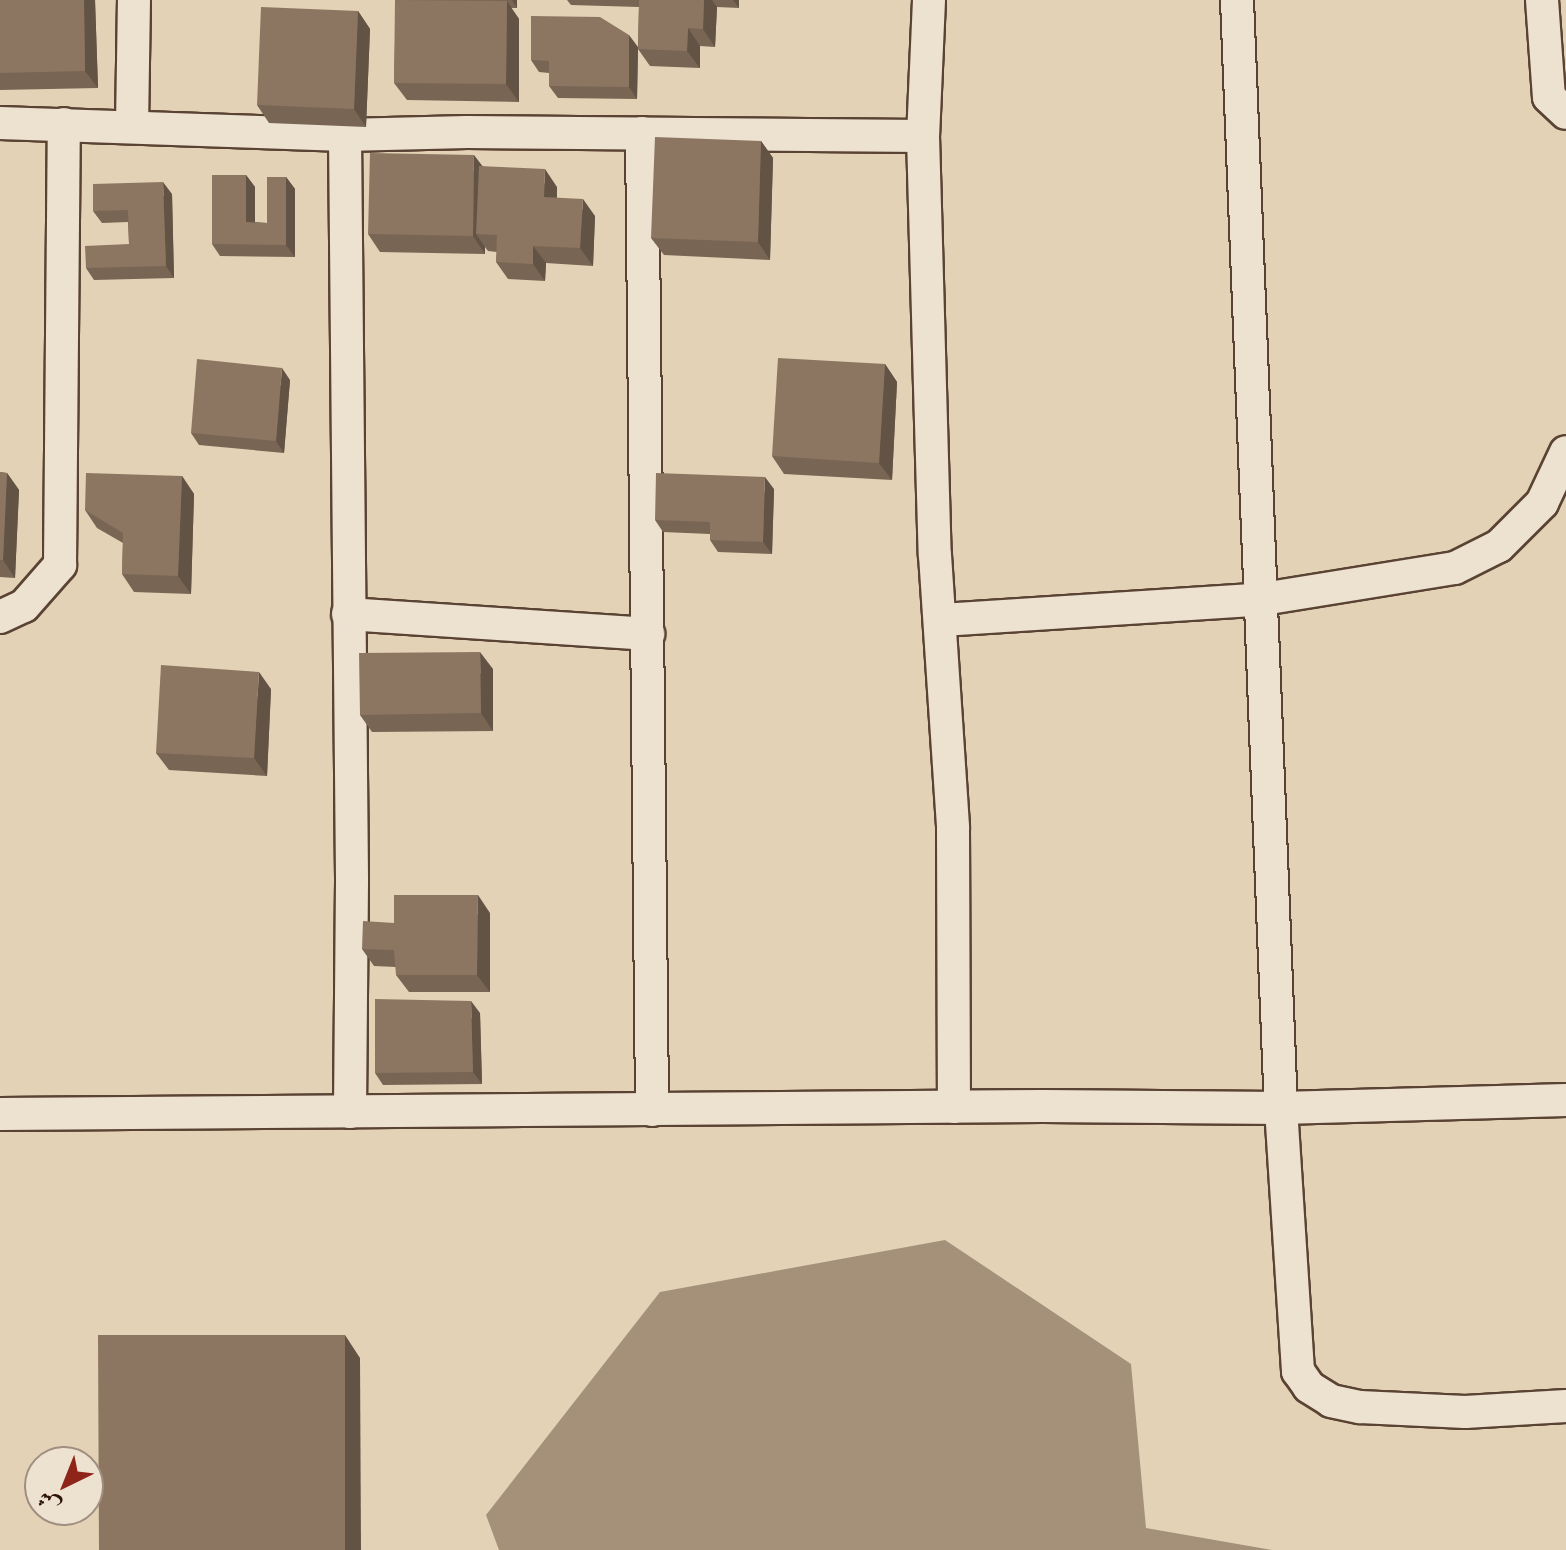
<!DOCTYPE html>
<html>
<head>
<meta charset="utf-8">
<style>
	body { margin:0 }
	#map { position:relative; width:1566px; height:1550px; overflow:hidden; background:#e3d2b6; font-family:"IM FELL Double Pica",Amiri,serif }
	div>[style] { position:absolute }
	.water>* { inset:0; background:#a5917a }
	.roads { filter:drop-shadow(2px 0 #5a4333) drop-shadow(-2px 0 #5a4333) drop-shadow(0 2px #5a4333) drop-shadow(0 -2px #5a4333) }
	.street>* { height:32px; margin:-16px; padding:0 16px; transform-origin:16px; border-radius:16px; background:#ede2d0 }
	.wall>* { inset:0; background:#786554 }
	.shaded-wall>* { inset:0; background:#625345 }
	.building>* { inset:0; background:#8c7662 }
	span { translate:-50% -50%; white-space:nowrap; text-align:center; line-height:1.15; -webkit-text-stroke:8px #ede2d0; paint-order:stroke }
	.north { position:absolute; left:24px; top:1446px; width:80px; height:80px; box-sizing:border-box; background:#ede2d0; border:2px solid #a08f80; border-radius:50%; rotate:223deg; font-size:22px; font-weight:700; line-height:32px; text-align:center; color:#2d1307 }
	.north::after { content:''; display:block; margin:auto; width:28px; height:36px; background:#8f2418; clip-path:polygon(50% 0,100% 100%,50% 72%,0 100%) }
</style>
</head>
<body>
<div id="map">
	<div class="water">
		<i style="clip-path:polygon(945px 1240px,1131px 1364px,1146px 1528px,1272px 1550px,499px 1550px,486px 1515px,660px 1292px)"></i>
	</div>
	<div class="roads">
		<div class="street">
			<i style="left:929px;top:0;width:136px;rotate:92.5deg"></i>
			<i style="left:923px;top:136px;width:419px;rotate:88.4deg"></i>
			<i style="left:935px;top:555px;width:274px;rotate:86.2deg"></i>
			<i style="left:953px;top:828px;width:279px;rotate:89.8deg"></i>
			<i style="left:1237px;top:0;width:1109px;rotate:87.73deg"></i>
			<i style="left:1281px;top:1108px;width:264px;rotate:86.3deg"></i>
			<i style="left:1298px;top:1371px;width:19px;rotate:55deg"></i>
			<i style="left:1309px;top:1387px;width:26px;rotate:32deg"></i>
			<i style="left:1331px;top:1401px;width:30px;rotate:12deg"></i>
			<i style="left:1360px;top:1407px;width:105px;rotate:2.7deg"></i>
			<i style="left:1465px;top:1412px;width:101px;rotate:-3.4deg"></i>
			<i style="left:1542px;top:0;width:97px;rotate:85.9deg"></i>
			<i style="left:1549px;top:97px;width:23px;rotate:43deg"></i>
			<i style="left:0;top:123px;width:345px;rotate:2deg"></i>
			<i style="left:345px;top:135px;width:122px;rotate:-1.4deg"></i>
			<i style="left:467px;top:132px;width:456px;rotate:0.5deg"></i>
			<i style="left:132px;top:126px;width:126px;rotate:-89.1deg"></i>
			<i style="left:642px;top:133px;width:977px;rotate:89.41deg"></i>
			<i style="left:345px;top:135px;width:747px;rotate:89.46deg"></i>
			<i style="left:352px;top:882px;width:230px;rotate:90.5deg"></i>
			<i style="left:348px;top:614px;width:301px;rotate:3.8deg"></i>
			<i style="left:0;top:617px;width:26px;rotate:-25deg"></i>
			<i style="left:24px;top:606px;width:55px;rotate:-48.7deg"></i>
			<i style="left:60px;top:565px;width:441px;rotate:-89.5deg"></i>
			<i style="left:942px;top:620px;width:322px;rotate:-3.7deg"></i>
			<i style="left:1263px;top:599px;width:194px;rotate:-9.2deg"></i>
			<i style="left:1455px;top:568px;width:49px;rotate:-26.6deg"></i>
			<i style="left:1499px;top:546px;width:61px;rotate:-45deg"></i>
			<i style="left:1542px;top:503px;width:56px;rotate:-64.8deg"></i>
			<i style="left:0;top:1114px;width:1043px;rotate:-0.44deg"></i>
			<i style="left:1043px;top:1106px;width:238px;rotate:0.5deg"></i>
			<i style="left:1281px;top:1108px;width:285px;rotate:-1.6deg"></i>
		</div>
	</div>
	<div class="wall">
		<i style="clip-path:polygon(0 0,95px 0,98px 88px,0 90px)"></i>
		<i style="clip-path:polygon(396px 0,517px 0,517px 8px,511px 8px,519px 19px,519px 102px,407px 100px,394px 83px)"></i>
		<i style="clip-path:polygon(567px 0,739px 0,739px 8px,717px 7px,715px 47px,700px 46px,700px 68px,650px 66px,638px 49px,637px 99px,558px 98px,549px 86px,549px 73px,539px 72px,531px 60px,638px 47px,639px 7px,571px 5px)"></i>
		<i style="clip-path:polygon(358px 11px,370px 29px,366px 127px,269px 123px,257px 105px)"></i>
		<i style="clip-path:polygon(761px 141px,773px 158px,770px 260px,664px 255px,651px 238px)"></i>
		<i style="clip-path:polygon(482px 166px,557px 187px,557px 198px,595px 216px,593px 266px,546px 263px,545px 281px,508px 279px,496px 262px,497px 252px,488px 251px,485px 247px,485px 254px,380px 252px,368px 234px)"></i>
		<i style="clip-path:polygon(246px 175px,255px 187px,255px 222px,267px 223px,286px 177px,295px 189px,295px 257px,220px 256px,212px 244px)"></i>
		<i style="clip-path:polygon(172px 194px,174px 278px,94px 280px,86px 268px,129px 244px,128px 222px,102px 223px,93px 211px)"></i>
		<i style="clip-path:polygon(885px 364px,897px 382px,892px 480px,784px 474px,772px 456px)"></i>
		<i style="clip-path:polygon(290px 380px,284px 453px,199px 445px,191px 433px)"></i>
		<i style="clip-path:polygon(0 472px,7px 473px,19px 490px,15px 578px,0 577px)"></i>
		<i style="clip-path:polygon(182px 476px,194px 494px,191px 594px,134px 592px,122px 574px,123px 543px,97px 528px,85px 510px)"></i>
		<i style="clip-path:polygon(774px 489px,772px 554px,718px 552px,710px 540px,710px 534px,663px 532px,655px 520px)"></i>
		<i style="clip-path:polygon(493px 669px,493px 731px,372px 732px,360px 715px)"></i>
		<i style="clip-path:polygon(271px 689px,267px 776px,169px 770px,156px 753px)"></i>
		<i style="clip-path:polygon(490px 913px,490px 992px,409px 992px,396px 975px,396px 967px,374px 966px,362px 949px,394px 923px)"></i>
		<i style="clip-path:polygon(480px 1013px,482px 1084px,383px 1085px,375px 1073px)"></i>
	</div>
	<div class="shaded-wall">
		<i style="clip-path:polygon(84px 0,95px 0,98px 88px,85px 71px)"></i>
		<i style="clip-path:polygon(512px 0,517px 0,517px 8px)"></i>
		<i style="clip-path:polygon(704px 0,712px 0,717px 7px,715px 47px,703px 29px)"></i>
		<i style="clip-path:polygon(733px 0,739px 0,739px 8px)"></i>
		<i style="clip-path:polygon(507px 1px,519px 19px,519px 102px,506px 84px)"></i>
		<i style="clip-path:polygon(358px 11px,370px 29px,366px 127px,354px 109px)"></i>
		<i style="clip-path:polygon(688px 28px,700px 46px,700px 68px,687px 51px)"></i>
		<i style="clip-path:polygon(629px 35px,638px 47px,637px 99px,629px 87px)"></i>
		<i style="clip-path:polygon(761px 141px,773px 158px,770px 260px,758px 242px)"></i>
		<i style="clip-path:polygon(474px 155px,487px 172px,476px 234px,485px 247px,485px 254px,473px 236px)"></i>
		<i style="clip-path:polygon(545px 169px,557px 187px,556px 215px,544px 197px)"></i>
		<i style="clip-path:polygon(246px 175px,255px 187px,255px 234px,246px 222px)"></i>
		<i style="clip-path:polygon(286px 177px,295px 189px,295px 257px,286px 245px)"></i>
		<i style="clip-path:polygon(163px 182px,172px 194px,174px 278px,166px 266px)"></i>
		<i style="clip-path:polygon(583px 199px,595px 216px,593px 266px,580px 248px)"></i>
		<i style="clip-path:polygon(533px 246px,546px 263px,545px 281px,533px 264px)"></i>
		<i style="clip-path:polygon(885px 364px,897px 382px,892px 480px,879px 463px)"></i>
		<i style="clip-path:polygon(282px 368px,290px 380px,284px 453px,276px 441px)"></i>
		<i style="clip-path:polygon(7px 473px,19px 490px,15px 578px,3px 560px)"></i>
		<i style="clip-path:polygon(182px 476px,194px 494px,191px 594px,178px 576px)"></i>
		<i style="clip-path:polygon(765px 477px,774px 489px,772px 554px,763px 542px)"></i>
		<i style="clip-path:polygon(480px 652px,493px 669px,493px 731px,481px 713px)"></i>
		<i style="clip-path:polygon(259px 672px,271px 689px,267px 776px,254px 758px)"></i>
		<i style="clip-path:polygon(478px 895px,490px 913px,490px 992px,477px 975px)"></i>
		<i style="clip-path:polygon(471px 1001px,480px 1013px,482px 1084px,473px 1072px)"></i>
		<i style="clip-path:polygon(345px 1335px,360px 1358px,361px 1550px,345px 1550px)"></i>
	</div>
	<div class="building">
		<i style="clip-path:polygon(0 0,84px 0,85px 71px,0 73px)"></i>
		<i style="clip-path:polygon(395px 0,507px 1px,506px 84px,394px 83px)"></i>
		<i style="clip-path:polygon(639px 0,704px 0,703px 29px,688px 28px,687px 51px,638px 49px)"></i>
		<i style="clip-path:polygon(261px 7px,358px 11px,354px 109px,257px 105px)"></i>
		<i style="clip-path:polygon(531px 16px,600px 17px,629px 35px,629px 87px,549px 86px,549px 61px,531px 60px)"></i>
		<i style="clip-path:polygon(655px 137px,761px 141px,758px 242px,651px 238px)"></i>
		<i style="clip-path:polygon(370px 153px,474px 155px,473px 236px,368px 234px)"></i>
		<i style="clip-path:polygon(479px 166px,545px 169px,544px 197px,583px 199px,580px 248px,533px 246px,533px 264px,496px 262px,497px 235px,476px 234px)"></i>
		<i style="clip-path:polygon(212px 175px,246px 175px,246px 222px,267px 223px,267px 177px,286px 177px,286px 245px,212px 244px)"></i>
		<i style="clip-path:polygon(163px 182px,166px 266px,86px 268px,85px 246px,129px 244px,128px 210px,93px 211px,93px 184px)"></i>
		<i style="clip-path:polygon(778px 358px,885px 364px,879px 463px,772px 456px)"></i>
		<i style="clip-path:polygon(197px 359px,282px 368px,276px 441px,191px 433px)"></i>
		<i style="clip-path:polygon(0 472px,7px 473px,3px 560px,0 560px)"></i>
		<i style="clip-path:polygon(86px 473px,182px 476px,178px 576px,122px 574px,123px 533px,85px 510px)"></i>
		<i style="clip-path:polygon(656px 473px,765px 477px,763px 542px,710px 540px,710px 522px,655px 520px)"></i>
		<i style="clip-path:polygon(480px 652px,481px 713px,360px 715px,359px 653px)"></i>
		<i style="clip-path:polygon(161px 665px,259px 672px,254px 758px,156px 753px)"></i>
		<i style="clip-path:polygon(394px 895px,478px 895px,477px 975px,396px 975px,394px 950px,362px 949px,363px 921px,394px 923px)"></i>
		<i style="clip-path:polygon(375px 999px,471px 1001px,473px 1072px,375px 1073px)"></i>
		<i style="clip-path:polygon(98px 1335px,345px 1335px,345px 1550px,99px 1550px)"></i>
	</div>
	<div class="north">ش</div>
</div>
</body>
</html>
